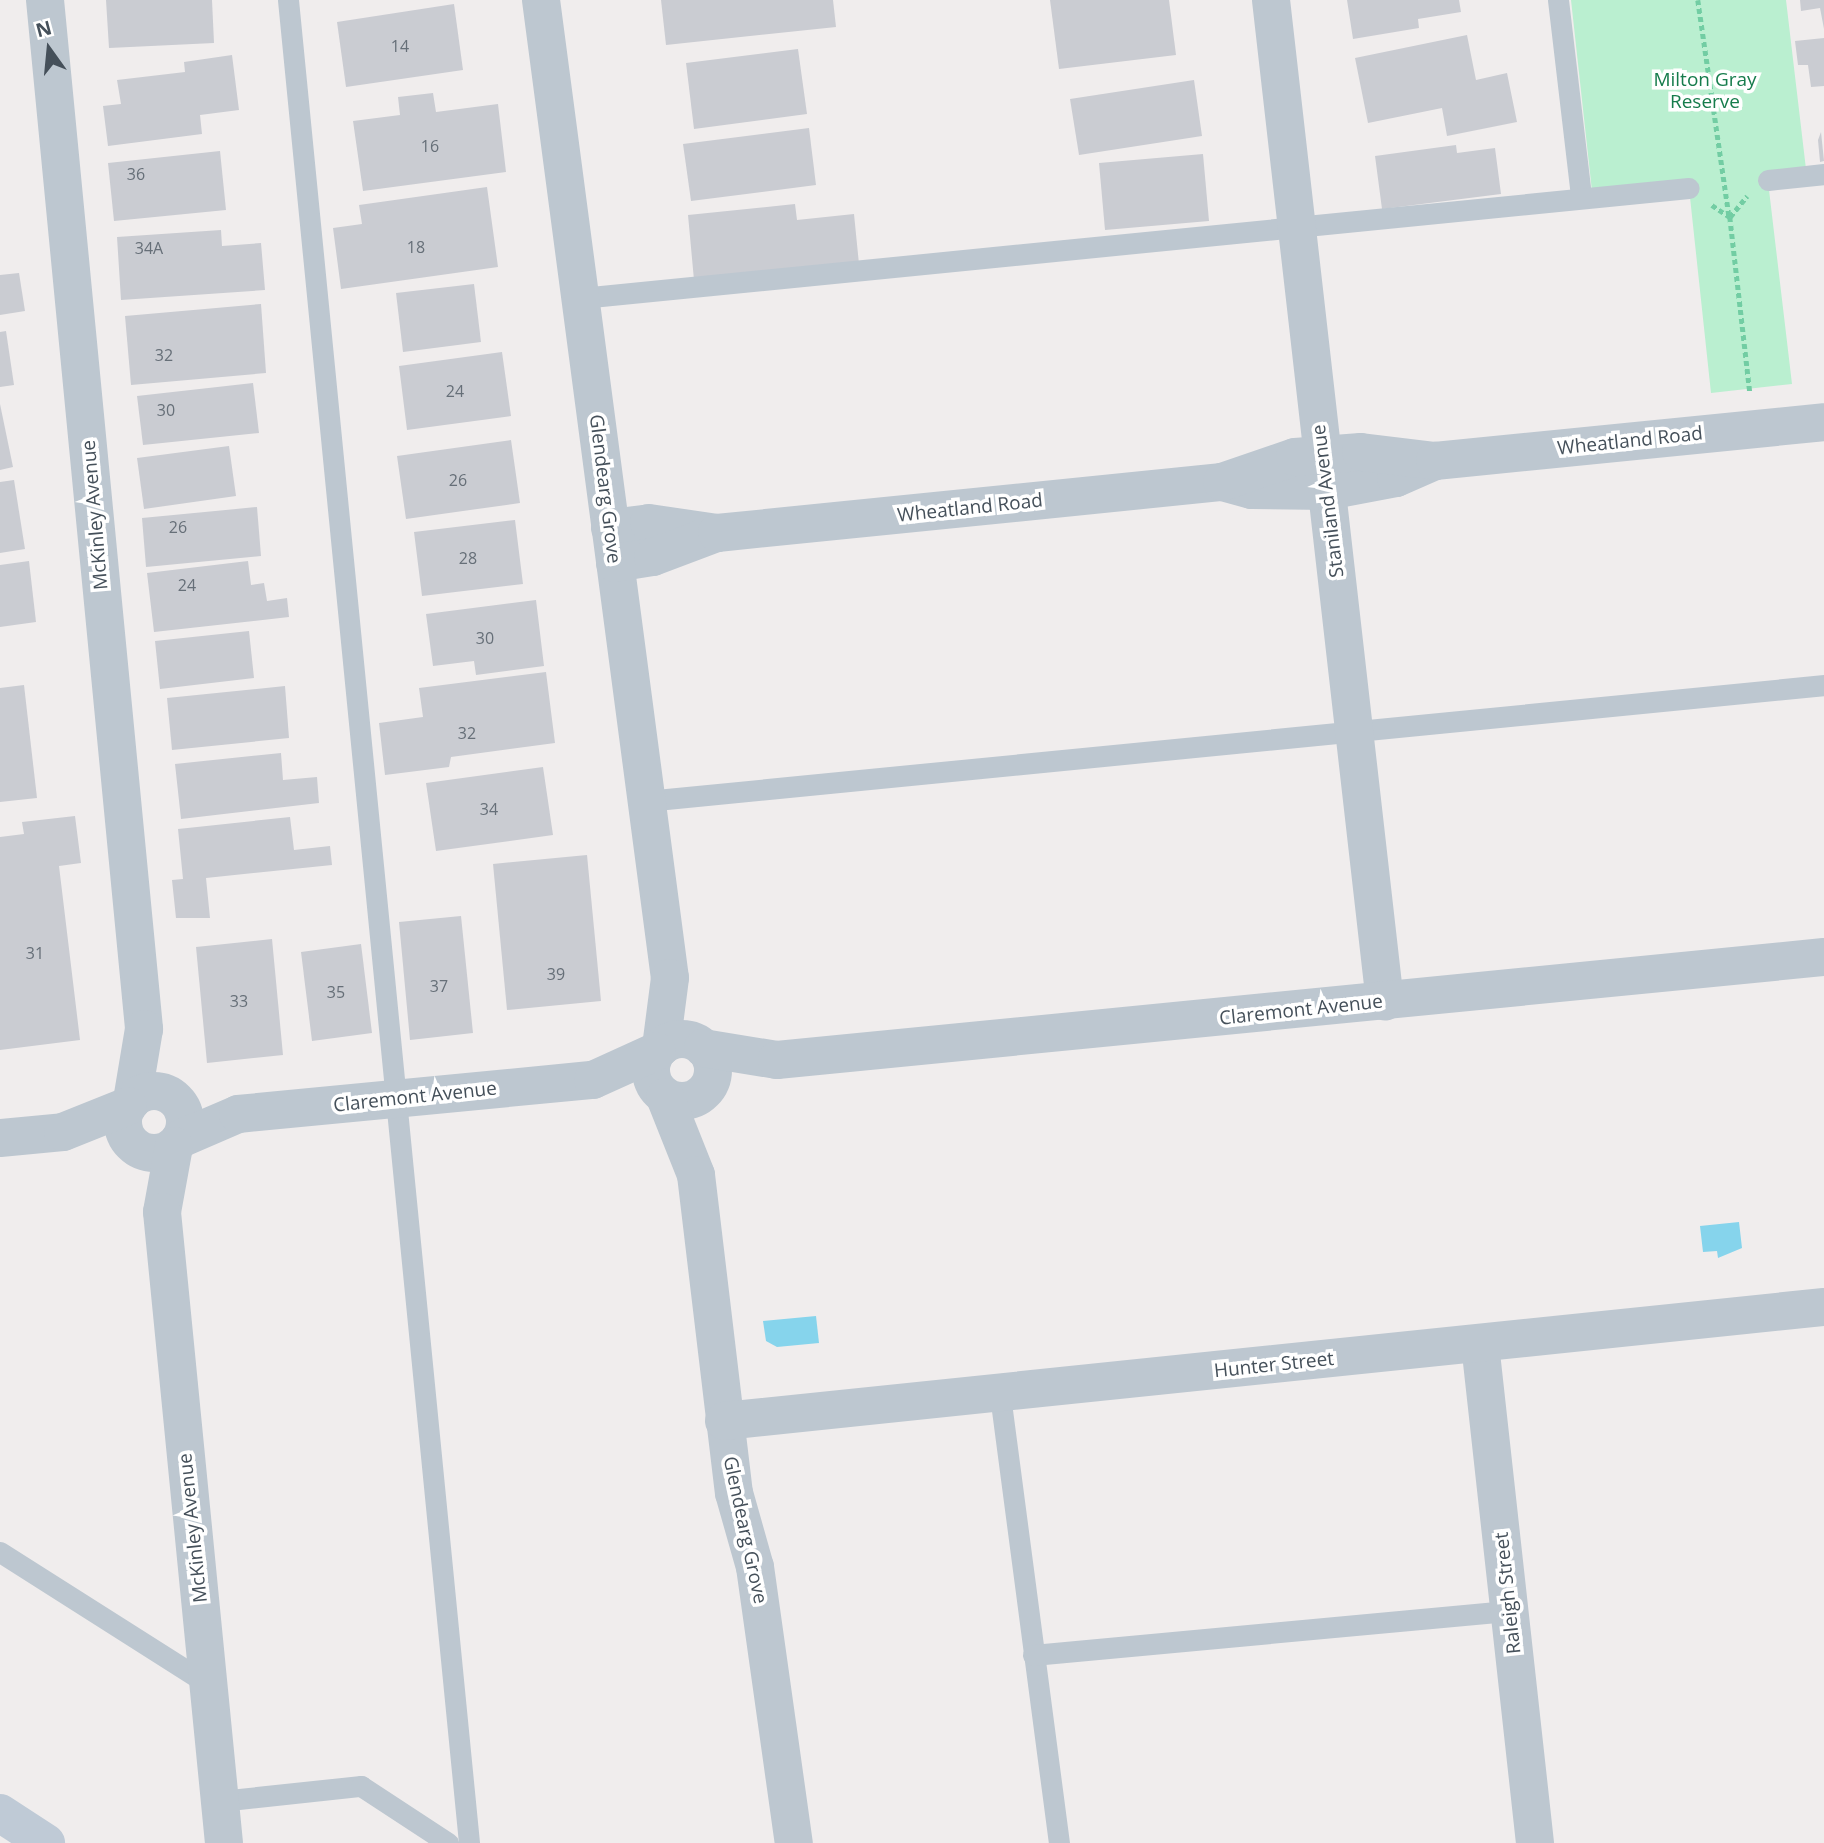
<!DOCTYPE html>
<html>
<head>
<meta charset="utf-8">
<style>
	body { margin:0 }
	#map { position:relative; width:1824px; height:1843px; overflow:hidden; background:#f0eded; font-family:"Open Sans",sans-serif }
	div>[style] { position:absolute }
	.green>* { inset:0; background:#baefd0 }
	.water>* { inset:0; background:#86d4ec }
	.building>* { inset:0; background:#caccd2 }
	.path>* { height:4.5px; margin-top:-2.25px; transform-origin:0; background:repeating-linear-gradient(90deg,#72cda3 0 5px,transparent 0 8.5px) }
	.lane>* { height:21px; margin:-10.5px; padding:0 10.5px; transform-origin:10.5px; border-radius:10.5px; background:#bdc7d0 }
	.street>* { height:38px; margin:-19px; padding:0 19px; transform-origin:19px; border-radius:19px; background:#bdc7d0 }
	.street>.ring { margin:-19px; padding:0; box-sizing:content-box; background:none; border:38px solid #bdc7d0; border-radius:50% }
	.secondary>* { height:38px; margin:-19px; padding:0 19px; transform-origin:19px; border-radius:19px; background:#bfcad6 }
	span { translate:-50% -50%; white-space:nowrap; text-align:center; line-height:1.15; -webkit-text-stroke:7px #fff; paint-order:stroke }
	.number-label { font-size:16px; color:#666f78 }
	.number-label span { -webkit-text-stroke-width:0 }
	.park-label { font-size:19px; color:#167c4c }
	.street-label { font-size:19px; color:#45505a }
	.north { position:absolute; left:14px; top:14px; width:70px; height:70px; -webkit-text-stroke:5px #fff; paint-order:stroke; rotate:345deg; font-size:19px; font-weight:700; line-height:28px; text-align:center; color:#45505a }
	.north::after { content:''; display:block; margin:auto; width:24px; height:32px; background:#45505a; clip-path:polygon(50% 0,100% 100%,50% 72%,0 100%) }
</style>
</head>
<body>
<div id="map">
	<div class="green">
		<i style="clip-path:polygon(1571px 0,1786px 0,1806px 169px,1767px 173px,1792px 384px,1711px 393px,1689px 188px,1592px 191px)"></i>
	</div>
	<div class="water">
		<i style="clip-path:polygon(1739px 1222px,1742px 1248px,1718px 1258px,1717px 1251px,1703px 1252px,1700px 1226px)"></i>
		<i style="clip-path:polygon(816px 1316px,819px 1343px,777px 1347px,766px 1341px,763px 1321px)"></i>
	</div>
	<div class="building">
		<i style="clip-path:polygon(106px 0,212px 0,214px 43px,109px 48px)"></i>
		<i style="clip-path:polygon(661px 0,833px 0,836px 27px,666px 45px)"></i>
		<i style="clip-path:polygon(1050px 0,1169px 0,1176px 55px,1059px 69px)"></i>
		<i style="clip-path:polygon(1347px 0,1459px 0,1461px 12px,1418px 19px,1419px 28px,1353px 39px)"></i>
		<i style="clip-path:polygon(1800px 0,1824px 0,1824px 29px,1820px 8px,1801px 11px)"></i>
		<i style="clip-path:polygon(454px 4px,463px 70px,346px 87px,337px 22px)"></i>
		<i style="clip-path:polygon(1467px 35px,1476px 80px,1507px 73px,1517px 122px,1447px 136px,1442px 108px,1368px 123px,1355px 58px)"></i>
		<i style="clip-path:polygon(1824px 38px,1824px 86px,1811px 87px,1808px 65px,1798px 65px,1795px 41px)"></i>
		<i style="clip-path:polygon(798px 49px,807px 114px,694px 129px,686px 63px)"></i>
		<i style="clip-path:polygon(232px 55px,239px 110px,200px 115px,202px 134px,108px 146px,103px 106px,121px 104px,117px 80px,185px 72px,184px 62px)"></i>
		<i style="clip-path:polygon(1194px 80px,1202px 136px,1079px 155px,1070px 99px)"></i>
		<i style="clip-path:polygon(433px 93px,436px 112px,498px 104px,506px 172px,363px 191px,353px 121px,400px 115px,398px 97px)"></i>
		<i style="clip-path:polygon(809px 128px,816px 185px,691px 201px,683px 144px)"></i>
		<i style="clip-path:polygon(1821px 132px,1824px 161px,1820px 162px,1818px 140px)"></i>
		<i style="clip-path:polygon(1456px 145px,1457px 153px,1495px 148px,1501px 194px,1382px 209px,1375px 156px)"></i>
		<i style="clip-path:polygon(220px 151px,226px 210px,114px 221px,108px 163px)"></i>
		<i style="clip-path:polygon(1203px 154px,1209px 221px,1105px 230px,1099px 163px)"></i>
		<i style="clip-path:polygon(487px 187px,498px 267px,341px 289px,333px 228px,362px 224px,359px 205px)"></i>
		<i style="clip-path:polygon(795px 204px,797px 220px,854px 214px,859px 264px,694px 280px,688px 215px)"></i>
		<i style="clip-path:polygon(221px 230px,222px 246px,261px 243px,265px 290px,121px 300px,117px 237px)"></i>
		<i style="clip-path:polygon(19px 273px,25px 311px,0 315px,0 275px)"></i>
		<i style="clip-path:polygon(474px 284px,481px 342px,403px 352px,396px 293px)"></i>
		<i style="clip-path:polygon(261px 304px,266px 373px,131px 385px,125px 316px)"></i>
		<i style="clip-path:polygon(6px 331px,14px 385px,0 387px,0 332px)"></i>
		<i style="clip-path:polygon(502px 352px,511px 416px,407px 430px,399px 366px)"></i>
		<i style="clip-path:polygon(253px 383px,259px 433px,143px 445px,137px 396px)"></i>
		<i style="clip-path:polygon(0 404px,13px 467px,0 470px)"></i>
		<i style="clip-path:polygon(511px 440px,520px 503px,406px 519px,397px 456px)"></i>
		<i style="clip-path:polygon(229px 446px,236px 496px,144px 509px,137px 458px)"></i>
		<i style="clip-path:polygon(14px 480px,25px 549px,0 553px,0 482px)"></i>
		<i style="clip-path:polygon(257px 507px,261px 556px,146px 567px,142px 518px)"></i>
		<i style="clip-path:polygon(515px 520px,523px 584px,422px 596px,414px 532px)"></i>
		<i style="clip-path:polygon(29px 561px,36px 622px,0 627px,0 565px)"></i>
		<i style="clip-path:polygon(248px 561px,251px 585px,264px 583px,267px 601px,287px 598px,289px 617px,154px 632px,147px 573px)"></i>
		<i style="clip-path:polygon(536px 600px,544px 666px,476px 675px,474px 661px,433px 666px,426px 614px)"></i>
		<i style="clip-path:polygon(249px 631px,254px 678px,160px 689px,155px 641px)"></i>
		<i style="clip-path:polygon(546px 672px,555px 743px,451px 757px,449px 767px,385px 775px,379px 723px,423px 717px,419px 688px)"></i>
		<i style="clip-path:polygon(24px 685px,37px 798px,0 802px,0 688px)"></i>
		<i style="clip-path:polygon(285px 686px,289px 738px,172px 750px,167px 698px)"></i>
		<i style="clip-path:polygon(281px 753px,283px 780px,317px 777px,319px 803px,181px 819px,175px 764px)"></i>
		<i style="clip-path:polygon(543px 767px,553px 835px,436px 851px,426px 783px)"></i>
		<i style="clip-path:polygon(75px 816px,81px 863px,59px 866px,80px 1040px,0 1050px,0 837px,24px 834px,22px 822px)"></i>
		<i style="clip-path:polygon(290px 817px,294px 850px,330px 846px,332px 865px,206px 878px,210px 918px,176px 918px,172px 880px,183px 879px,178px 829px)"></i>
		<i style="clip-path:polygon(587px 855px,601px 1001px,507px 1010px,493px 864px)"></i>
		<i style="clip-path:polygon(461px 916px,473px 1033px,410px 1040px,399px 922px)"></i>
		<i style="clip-path:polygon(272px 939px,283px 1055px,207px 1063px,196px 947px)"></i>
		<i style="clip-path:polygon(361px 944px,372px 1033px,312px 1041px,301px 952px)"></i>
	</div>
	<div class="path">
		<i style="left:1698px;top:0;width:218px;rotate:81.8deg"></i>
		<i style="left:1712px;top:205px;width:22px;rotate:34deg"></i>
		<i style="left:1730px;top:217px;width:176px;rotate:83.5deg"></i>
		<i style="left:1730px;top:217px;width:27px;rotate:-51deg"></i>
	</div>
	<div class="lane">
		<i style="left:288px;top:0;width:1852px;rotate:84.39deg"></i>
		<i style="left:1558px;top:0;width:198px;rotate:83.3deg"></i>
		<i style="left:1768px;top:180px;width:56px;rotate:-6.1deg"></i>
		<i style="left:581px;top:298px;width:1113px;rotate:-5.67deg"></i>
		<i style="left:646px;top:801px;width:1184px;rotate:-5.62deg"></i>
		<i style="left:1000px;top:1395px;width:452px;rotate:82.5deg"></i>
		<i style="left:0;top:1552px;width:246px;rotate:32.4deg"></i>
		<i style="left:1033px;top:1655px;width:479px;rotate:-5.3deg"></i>
		<i style="left:220px;top:1801px;width:142px;rotate:-6.1deg"></i>
		<i style="left:361px;top:1786px;width:104px;rotate:33.2deg"></i>
	</div>
	<div class="street">
		<i style="left:45px;top:0;width:1034px;rotate:84.5deg"></i>
		<i style="left:144px;top:1029px;width:73px;rotate:99.5deg"></i>
		<i style="left:541px;top:0;width:986px;rotate:82.49deg"></i>
		<i style="left:670px;top:978px;width:70px;rotate:97.4deg"></i>
		<i style="left:1271px;top:0;width:1008px;rotate:83.51deg"></i>
		<i style="left:1222px;top:482px;width:31px;rotate:15deg"></i>
		<i style="left:1252px;top:490px;width:75px;rotate:0.8deg"></i>
		<i style="left:1327px;top:491px;width:70px;rotate:-10.7deg"></i>
		<i style="left:1396px;top:478px;width:43px;rotate:-23.6deg"></i>
		<i style="left:610px;top:528px;width:39px;rotate:-7deg"></i>
		<i style="left:649px;top:523px;width:69px;rotate:8.4deg"></i>
		<i style="left:615px;top:563px;width:38px;rotate:-9deg"></i>
		<i style="left:653px;top:557px;width:68px;rotate:-20.6deg"></i>
		<i style="left:717px;top:533px;width:508px;rotate:-5.77deg"></i>
		<i style="left:1222px;top:482px;width:77px;rotate:-18.9deg"></i>
		<i style="left:1295px;top:457px;width:66px;rotate:-4.3deg"></i>
		<i style="left:1361px;top:452px;width:75px;rotate:6.9deg"></i>
		<i style="left:1435px;top:461px;width:391px;rotate:-5.7deg"></i>
		<i class="ring" style="left:651px;top:1039px;width:24px;height:24px"></i>
		<i style="left:703px;top:1048px;width:75px;rotate:9.2deg"></i>
		<i style="left:777px;top:1060px;width:1052px;rotate:-5.62deg"></i>
		<i class="ring" style="left:123px;top:1091px;width:24px;height:24px"></i>
		<i style="left:665px;top:1097px;width:84px;rotate:68.3deg"></i>
		<i style="left:696px;top:1175px;width:320px;rotate:83.2deg"></i>
		<i style="left:734px;top:1493px;width:77px;rotate:74.2deg"></i>
		<i style="left:755px;top:1567px;width:279px;rotate:82deg"></i>
		<i style="left:0;top:1138px;width:63px;rotate:-5.4deg"></i>
		<i style="left:63px;top:1132px;width:70px;rotate:-21.8deg"></i>
		<i style="left:180px;top:1139px;width:63px;rotate:-23.3deg"></i>
		<i style="left:238px;top:1114px;width:357px;rotate:-5.5deg"></i>
		<i style="left:593px;top:1080px;width:70px;rotate:-24.4deg"></i>
		<i style="left:174px;top:1146px;width:67px;rotate:100.3deg"></i>
		<i style="left:162px;top:1212px;width:634px;rotate:84.39deg"></i>
		<i style="left:1480px;top:1344px;width:502px;rotate:83.71deg"></i>
		<i style="left:724px;top:1421px;width:1106px;rotate:-5.92deg"></i>
	</div>
	<div class="secondary">
		<i style="left:0;top:1813px;width:55px;rotate:33.1deg"></i>
	</div>
	<div class="number-label">
		<span style="left:400px;top:46px">14</span>
		<span style="left:430px;top:146px">16</span>
		<span style="left:136px;top:174px">36</span>
		<span style="left:416px;top:247px">18</span>
		<span style="left:149px;top:248px">34A</span>
		<span style="left:164px;top:355px">32</span>
		<span style="left:455px;top:391px">24</span>
		<span style="left:166px;top:410px">30</span>
		<span style="left:458px;top:480px">26</span>
		<span style="left:178px;top:527px">26</span>
		<span style="left:468px;top:558px">28</span>
		<span style="left:187px;top:585px">24</span>
		<span style="left:485px;top:638px">30</span>
		<span style="left:467px;top:733px">32</span>
		<span style="left:489px;top:809px">34</span>
		<span style="left:35px;top:953px">31</span>
		<span style="left:556px;top:974px">39</span>
		<span style="left:439px;top:986px">37</span>
		<span style="left:336px;top:992px">35</span>
		<span style="left:239px;top:1001px">33</span>
	</div>
	<div class="park-label">
		<span style="left:1705px;top:91px">Milton Gray<br>Reserve</span>
	</div>
	<div class="street-label">
		<span style="left:1630px;top:441px;rotate:-6deg">Wheatland Road</span>
		<span style="left:605px;top:489px;rotate:83deg">Glendearg Grove</span>
		<span style="left:1328px;top:501px;rotate:-97deg">Staniland Avenue</span>
		<span style="left:970px;top:508px;rotate:-6deg">Wheatland Road</span>
		<span style="left:95px;top:515px;rotate:-95deg">McKinley Avenue</span>
		<span style="left:1301px;top:1010px;rotate:-6deg">Claremont Avenue</span>
		<span style="left:415px;top:1097px;rotate:-6deg">Claremont Avenue</span>
		<span style="left:1274px;top:1365px;rotate:-6deg">Hunter Street</span>
		<span style="left:193px;top:1528px;rotate:-96deg">McKinley Avenue</span>
		<span style="left:745px;top:1530px;rotate:78deg">Glendearg Grove</span>
		<span style="left:1508px;top:1593px;rotate:-96deg">Raleigh Street</span>
	</div>
	<div class="north">N</div>
</div>
</body>
</html>
